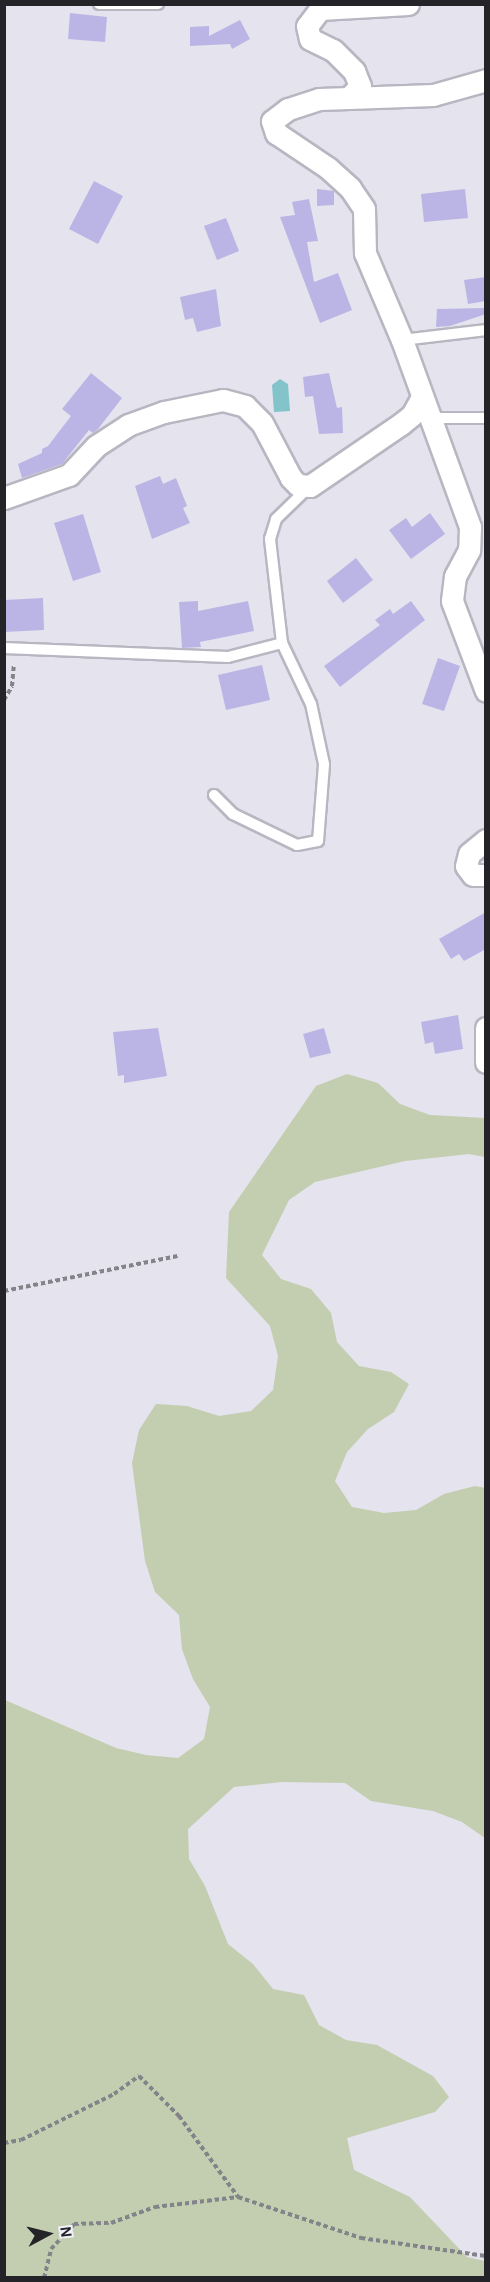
<!DOCTYPE html>
<html>
<head>
<meta charset="utf-8">
<style>
	body { margin:0 }
	#map { position:relative; width:490px; height:2282px; overflow:hidden; background:#e4e3ee; font-family:"Alegreya Sans",sans-serif }
	div>[style] { position:absolute }
	.green>* { inset:0; background:#c2ceaf }
	.water>* { inset:0; background:#82c4ca }
	.building>* { inset:0; background:#bbb5e5 }
	.path>* { height:4px; margin-top:-2px; transform-origin:0; background:repeating-linear-gradient(90deg,#83838a 0 4.5px,transparent 0 7.5px) }
	.roads { filter:drop-shadow(2px 0 #b8b7c1) drop-shadow(-2px 0 #b8b7c1) drop-shadow(0 2px #b8b7c1) drop-shadow(0 -2px #b8b7c1) }
	.service>* { height:10px; margin:-5px; padding:0 5px; transform-origin:5px; border-radius:5px; background:#fff }
	.minor>* { height:21px; margin:-10.5px; padding:0 10.5px; transform-origin:10.5px; border-radius:10.5px; background:#fff }
	span { translate:-50% -50%; white-space:nowrap; text-align:center; line-height:1.15; -webkit-text-stroke:4.5px #f1f0fb; paint-order:stroke }
	.frame { position:absolute; inset:0; border:6px solid #242428; pointer-events:none }
	.north { position:absolute; left:18px; top:2204px; width:60px; height:60px; -webkit-text-stroke:4px #f1f0fb; paint-order:stroke; rotate:83deg; font-size:16px; font-weight:700; line-height:24px; text-align:center; color:#242428 }
	.north::after { content:''; display:block; margin:auto; width:21px; height:27px; background:#242428; clip-path:polygon(50% 0,100% 100%,50% 72%,0 100%) }
</style>
</head>
<body>
<div id="map">
	<div class="green">
		<i style="clip-path:polygon(347px 1074px,378px 1083px,400px 1104px,430px 1115px,485px 1118px,485px 1157px,469px 1154px,405px 1161px,315px 1182px,289px 1200px,262px 1255px,281px 1279px,311px 1289px,331px 1313px,337px 1342px,359px 1366px,391px 1372px,409px 1384px,394px 1412px,368px 1429px,347px 1452px,335px 1481px,352px 1507px,384px 1513px,416px 1510px,444px 1494px,475px 1486px,485px 1488px,485px 1838px,462px 1822px,433px 1811px,371px 1801px,345px 1783px,282px 1782px,234px 1787px,188px 1829px,189px 1859px,205px 1886px,228px 1944px,253px 1964px,273px 1989px,304px 1995px,319px 2025px,346px 2040px,377px 2045px,433px 2076px,449px 2097px,435px 2112px,347px 2138px,354px 2170px,410px 2197px,467px 2257px,485px 2261px,485px 2277px,5px 2277px,5px 1700px,116px 1748px,146px 1755px,178px 1758px,204px 1739px,210px 1707px,193px 1679px,182px 1649px,179px 1615px,155px 1592px,145px 1561px,132px 1463px,139px 1430px,156px 1404px,187px 1406px,219px 1416px,251px 1411px,273px 1390px,278px 1356px,270px 1326px,226px 1278px,229px 1212px,316px 1086px)"></i>
	</div>
	<div class="water">
		<i style="clip-path:polygon(280px 379px,288px 384px,290px 411px,274px 412px,272px 385px)"></i>
	</div>
	<div class="building">
		<i style="clip-path:polygon(70px 13px,107px 17px,105px 42px,68px 39px)"></i>
		<i style="clip-path:polygon(240px 20px,250px 39px,232px 49px,230px 44px,190px 46px,190px 27px,209px 26px,209px 36px)"></i>
		<i style="clip-path:polygon(94px 181px,123px 196px,98px 244px,69px 229px)"></i>
		<i style="clip-path:polygon(317px 189px,334px 191px,334px 205px,317px 206px)"></i>
		<i style="clip-path:polygon(465px 189px,468px 218px,424px 222px,421px 194px)"></i>
		<i style="clip-path:polygon(309px 199px,318px 241px,307px 242px,314px 282px,338px 273px,352px 310px,320px 323px,280px 217px,295px 215px,292px 202px)"></i>
		<i style="clip-path:polygon(226px 218px,239px 251px,217px 260px,204px 226px)"></i>
		<i style="clip-path:polygon(486px 277px,486px 301px,468px 304px,464px 280px)"></i>
		<i style="clip-path:polygon(216px 289px,221px 326px,197px 332px,193px 318px,185px 320px,180px 297px)"></i>
		<i style="clip-path:polygon(486px 308px,486px 314px,450px 326px,436px 327px,437px 309px)"></i>
		<i style="clip-path:polygon(91px 373px,122px 398px,98px 429px,93px 433px,89px 430px,62px 464px,22px 478px,18px 464px,42px 453px,42px 449px,48px 446px,71px 416px,62px 409px)"></i>
		<i style="clip-path:polygon(329px 373px,337px 408px,342px 407px,343px 433px,319px 434px,313px 396px,305px 397px,303px 377px)"></i>
		<i style="clip-path:polygon(160px 476px,163px 484px,176px 478px,187px 506px,183px 508px,190px 523px,152px 539px,135px 486px)"></i>
		<i style="clip-path:polygon(430px 513px,445px 534px,411px 559px,389px 530px,406px 518px,412px 527px)"></i>
		<i style="clip-path:polygon(83px 514px,101px 572px,73px 581px,54px 523px)"></i>
		<i style="clip-path:polygon(356px 558px,373px 580px,343px 603px,327px 581px)"></i>
		<i style="clip-path:polygon(43px 598px,44px 630px,4px 632px,4px 600px)"></i>
		<i style="clip-path:polygon(198px 601px,198px 611px,248px 601px,254px 631px,200px 642px,201px 647px,182px 648px,179px 602px)"></i>
		<i style="clip-path:polygon(411px 601px,425px 620px,340px 687px,324px 666px,380px 625px,375px 620px,390px 609px,393px 614px)"></i>
		<i style="clip-path:polygon(438px 658px,460px 666px,444px 711px,422px 704px)"></i>
		<i style="clip-path:polygon(262px 665px,270px 700px,226px 710px,218px 675px)"></i>
		<i style="clip-path:polygon(486px 912px,486px 949px,464px 961px,459px 954px,451px 959px,439px 939px)"></i>
		<i style="clip-path:polygon(458px 1015px,463px 1049px,435px 1054px,433px 1042px,425px 1044px,421px 1022px)"></i>
		<i style="clip-path:polygon(158px 1028px,167px 1076px,124px 1083px,124px 1075px,118px 1076px,113px 1032px)"></i>
		<i style="clip-path:polygon(324px 1028px,331px 1053px,310px 1058px,303px 1034px)"></i>
	</div>
	<div class="path">
		<i style="left:4px;top:700px;width:16px;rotate:-60deg"></i>
		<i style="left:12px;top:686px;width:22px;rotate:-85deg"></i>
		<i style="left:4px;top:1291px;width:177px;rotate:-11.4deg"></i>
		<i style="left:4px;top:2143px;width:17px;rotate:-10deg"></i>
		<i style="left:21px;top:2140px;width:104px;rotate:-26.3deg"></i>
		<i style="left:114px;top:2094px;width:31px;rotate:-36deg"></i>
		<i style="left:139px;top:2076px;width:57px;rotate:45deg"></i>
		<i style="left:179px;top:2116px;width:100px;rotate:53.9deg"></i>
		<i style="left:44px;top:2278px;width:30px;rotate:-76deg"></i>
		<i style="left:51px;top:2249px;width:34px;rotate:-47deg"></i>
		<i style="left:74px;top:2224px;width:37px;rotate:-2deg"></i>
		<i style="left:111px;top:2223px;width:47px;rotate:-20deg"></i>
		<i style="left:155px;top:2207px;width:84px;rotate:-6.9deg"></i>
		<i style="left:238px;top:2197px;width:130px;rotate:18.4deg"></i>
		<i style="left:361px;top:2238px;width:126px;rotate:8.2deg"></i>
	</div>
	<div class="roads">
		<div class="service">
			<i style="left:99px;top:4px;width:59px"></i>
			<i style="left:402px;top:340px;width:85px;rotate:-6.8deg"></i>
			<i style="left:429px;top:418px;width:57px"></i>
			<i style="left:4px;top:648px;width:224px;rotate:2.3deg"></i>
			<i style="left:228px;top:657px;width:56px;rotate:-14.5deg"></i>
			<i style="left:282px;top:643px;width:105px;rotate:-96.6deg"></i>
			<i style="left:270px;top:539px;width:21px;rotate:-73deg"></i>
			<i style="left:276px;top:519px;width:45px;rotate:-44.1deg"></i>
			<i style="left:214px;top:795px;width:27px;rotate:45deg"></i>
			<i style="left:233px;top:814px;width:71px;rotate:25.8deg"></i>
			<i style="left:297px;top:845px;width:21px;rotate:-11deg"></i>
			<i style="left:318px;top:841px;width:77px;rotate:-85.5deg"></i>
			<i style="left:324px;top:764px;width:61px;rotate:-102.2deg"></i>
			<i style="left:311px;top:704px;width:68px;rotate:-115.4deg"></i>
		</div>
		<div class="minor">
			<i style="left:408px;top:4px;width:88px;rotate:176.7deg"></i>
			<i style="left:320px;top:9px;width:21px;rotate:127deg"></i>
			<i style="left:307px;top:26px;width:13px;rotate:77deg"></i>
			<i style="left:310px;top:39px;width:25px;rotate:26deg"></i>
			<i style="left:333px;top:50px;width:30px;rotate:45deg"></i>
			<i style="left:354px;top:71px;width:16px;rotate:68deg"></i>
			<i style="left:360px;top:86px;width:16px;rotate:133deg"></i>
			<i style="left:349px;top:98px;width:30px;rotate:178deg"></i>
			<i style="left:319px;top:99px;width:33px;rotate:162deg"></i>
			<i style="left:288px;top:109px;width:20px;rotate:143deg"></i>
			<i style="left:272px;top:121px;width:13px;rotate:72deg"></i>
			<i style="left:276px;top:133px;width:63px;rotate:33.9deg"></i>
			<i style="left:328px;top:168px;width:30px;rotate:42deg"></i>
			<i style="left:350px;top:188px;width:25px;rotate:56deg"></i>
			<i style="left:364px;top:209px;width:44px;rotate:88.7deg"></i>
			<i style="left:365px;top:253px;width:95px;rotate:67deg"></i>
			<i style="left:402px;top:340px;width:199px;rotate:70deg"></i>
			<i style="left:470px;top:527px;width:23px;rotate:92deg"></i>
			<i style="left:469px;top:550px;width:30px;rotate:118deg"></i>
			<i style="left:455px;top:576px;width:25px;rotate:97deg"></i>
			<i style="left:452px;top:601px;width:96px;rotate:69.3deg"></i>
			<i style="left:349px;top:98px;width:84px;rotate:-2deg"></i>
			<i style="left:433px;top:95px;width:55px;rotate:-15.8deg"></i>
			<i style="left:4px;top:498px;width:69px;rotate:-19.5deg"></i>
			<i style="left:69px;top:475px;width:40px;rotate:-47deg"></i>
			<i style="left:96px;top:446px;width:38px;rotate:-33deg"></i>
			<i style="left:128px;top:425px;width:38px;rotate:-20deg"></i>
			<i style="left:164px;top:412px;width:60px;rotate:-11.5deg"></i>
			<i style="left:223px;top:400px;width:23px;rotate:15deg"></i>
			<i style="left:245px;top:406px;width:24px;rotate:45deg"></i>
			<i style="left:262px;top:423px;width:62px;rotate:62.2deg"></i>
			<i style="left:291px;top:478px;width:10px;rotate:45deg"></i>
			<i style="left:298px;top:485px;width:12px;rotate:5deg"></i>
			<i style="left:310px;top:486px;width:110px;rotate:-34.3deg"></i>
			<i style="left:401px;top:424px;width:14px;rotate:-39deg"></i>
			<i style="left:412px;top:415px;width:18px;rotate:-61deg"></i>
			<i style="left:486px;top:840px;width:22px;rotate:141deg"></i>
			<i style="left:469px;top:854px;width:12px;rotate:104deg"></i>
			<i style="left:466px;top:866px;width:11px;rotate:52deg"></i>
			<i style="left:473px;top:875px;width:13px"></i>
			<i style="left:486px;top:1028px;width:34px;rotate:90deg"></i>
		</div>
	</div>
	<div class="frame"></div>
	<div class="north">N</div>
</div>
</body>
</html>
